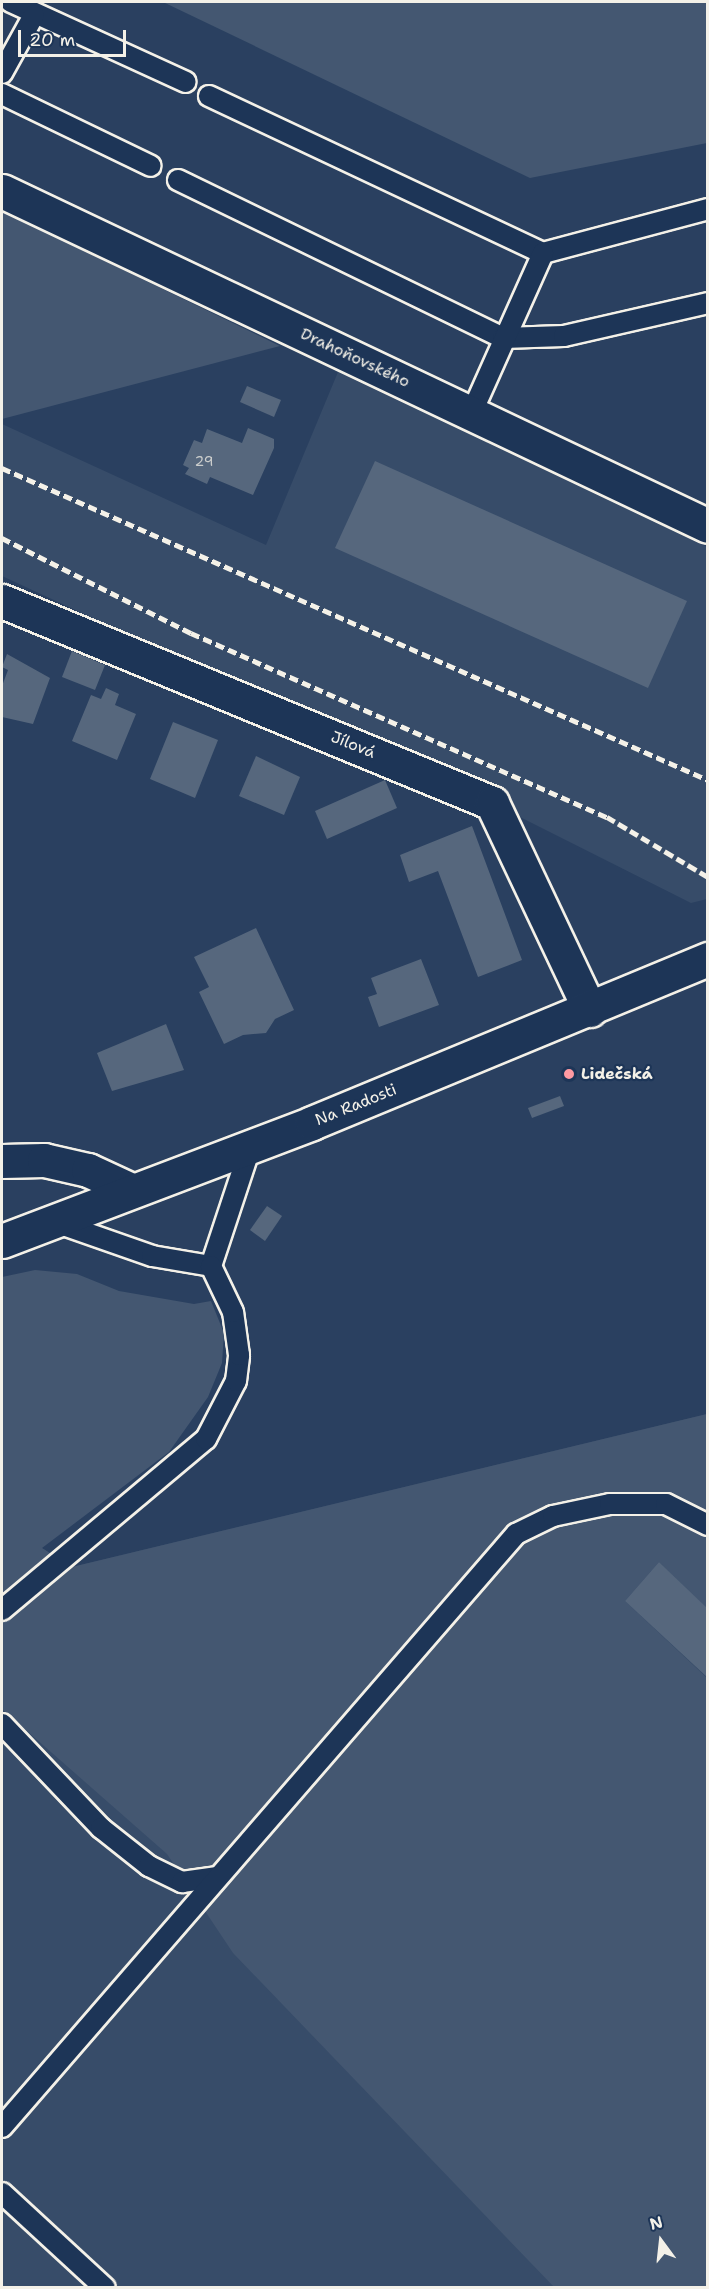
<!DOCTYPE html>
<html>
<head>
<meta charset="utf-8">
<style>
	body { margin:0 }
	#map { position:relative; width:709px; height:2289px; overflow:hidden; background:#2a4060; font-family:"Shantell Sans",sans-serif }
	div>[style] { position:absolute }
	.built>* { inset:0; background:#374c69 }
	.green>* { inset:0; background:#445771 }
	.building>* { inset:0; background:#56677d }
	.roads { filter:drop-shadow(2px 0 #f4f1e8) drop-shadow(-2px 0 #f4f1e8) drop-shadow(0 2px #f4f1e8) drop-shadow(0 -2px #f4f1e8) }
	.lane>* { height:20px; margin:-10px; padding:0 10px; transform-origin:10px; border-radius:10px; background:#1d3557 }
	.street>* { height:33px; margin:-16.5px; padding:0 16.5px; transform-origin:16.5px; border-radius:16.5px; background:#1d3557 }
	.secondary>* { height:33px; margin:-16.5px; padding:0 16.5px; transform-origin:16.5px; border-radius:16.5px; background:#1d3557 }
	.rail>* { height:4.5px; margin-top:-2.25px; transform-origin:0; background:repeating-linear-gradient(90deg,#f4f1e8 0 9px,transparent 0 13.5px) }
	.dots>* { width:16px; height:16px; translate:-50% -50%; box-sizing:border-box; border:3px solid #1d3557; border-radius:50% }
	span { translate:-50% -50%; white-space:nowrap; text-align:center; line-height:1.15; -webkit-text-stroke:4.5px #1d3557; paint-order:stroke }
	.number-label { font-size:14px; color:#cccecd }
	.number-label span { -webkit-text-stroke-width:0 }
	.street-label { font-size:16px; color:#f4f1e8 }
	.poi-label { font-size:16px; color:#f4f1e8; font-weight:700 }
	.left { translate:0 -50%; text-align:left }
	.frame { position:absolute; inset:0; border:3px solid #f4f1e8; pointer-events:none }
	.north { position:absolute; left:631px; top:2211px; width:60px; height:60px; -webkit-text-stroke:4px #1d3557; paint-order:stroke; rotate:345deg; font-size:16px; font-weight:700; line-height:24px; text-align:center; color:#f4f1e8 }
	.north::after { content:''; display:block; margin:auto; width:21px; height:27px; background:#f4f1e8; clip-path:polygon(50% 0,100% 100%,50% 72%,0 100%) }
	.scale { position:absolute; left:18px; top:30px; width:108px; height:27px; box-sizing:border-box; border:3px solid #f4f1e8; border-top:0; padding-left:8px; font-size:18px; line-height:21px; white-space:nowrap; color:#f4f1e8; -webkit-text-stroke:4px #1d3557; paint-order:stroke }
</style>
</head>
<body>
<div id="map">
	<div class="built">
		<i style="clip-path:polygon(338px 372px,707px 547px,707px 899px,691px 903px,492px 803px,2px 576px,2px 424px,266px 545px)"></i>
		<i style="clip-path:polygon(707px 1414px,707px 2287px,2px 2287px,2px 1523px,72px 1567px)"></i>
	</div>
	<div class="green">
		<i style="clip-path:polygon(163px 2px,707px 2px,707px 143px,530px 178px)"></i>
		<i style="clip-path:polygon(2px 211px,280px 346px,2px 419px)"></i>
		<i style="clip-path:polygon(35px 1270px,77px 1274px,119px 1291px,194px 1304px,211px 1301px,224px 1333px,222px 1363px,208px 1397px,169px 1452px,42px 1548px,72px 1567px,707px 1414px,707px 1609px,659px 1562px,625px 1601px,707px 1678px,707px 2287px,554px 2287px,233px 1953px,167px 1854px,2px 1709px,2px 1277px)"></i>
	</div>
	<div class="building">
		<i style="clip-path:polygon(247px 386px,281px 400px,274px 417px,240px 402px)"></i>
		<i style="clip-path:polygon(248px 428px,274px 439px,274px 448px,253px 495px,210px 477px,207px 484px,185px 474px,189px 468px,183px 465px,194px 440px,202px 443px,207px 429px,242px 443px)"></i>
		<i style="clip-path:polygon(375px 461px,687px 601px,648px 688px,335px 548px)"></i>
		<i style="clip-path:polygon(72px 651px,105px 665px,95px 690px,62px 677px)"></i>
		<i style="clip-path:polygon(7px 654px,50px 678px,33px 724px,2px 717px,2px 686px,8px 670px,2px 667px)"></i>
		<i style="clip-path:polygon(106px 688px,119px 694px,115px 705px,136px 714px,117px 760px,72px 741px,91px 695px,101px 699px)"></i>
		<i style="clip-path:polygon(173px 722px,218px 740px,195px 798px,150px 779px)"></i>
		<i style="clip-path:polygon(256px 756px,300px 777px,284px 815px,239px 796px)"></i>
		<i style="clip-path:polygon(385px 780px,397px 808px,327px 839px,315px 811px)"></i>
		<i style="clip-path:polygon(472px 826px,522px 960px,478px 977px,438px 871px,409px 882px,400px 855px)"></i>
		<i style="clip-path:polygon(256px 928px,294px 1010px,275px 1019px,266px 1033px,243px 1035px,224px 1044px,199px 992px,209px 987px,194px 957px)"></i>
		<i style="clip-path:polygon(421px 959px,439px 1005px,379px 1027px,368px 997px,377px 994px,371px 978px)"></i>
		<i style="clip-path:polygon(166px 1024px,184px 1070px,112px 1091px,97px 1053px)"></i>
		<i style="clip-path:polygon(560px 1096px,564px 1106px,532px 1118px,528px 1108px)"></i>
		<i style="clip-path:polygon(267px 1206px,282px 1216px,265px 1241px,250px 1230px)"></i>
		<i style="clip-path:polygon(659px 1562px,708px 1609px,708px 1678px,625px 1601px)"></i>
	</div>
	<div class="roads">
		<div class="lane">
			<i style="left:11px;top:2px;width:192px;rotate:24.6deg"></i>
			<i style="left:2px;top:73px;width:66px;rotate:-61.1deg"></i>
			<i style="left:2px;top:94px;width:165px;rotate:25.8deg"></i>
			<i style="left:209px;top:96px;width:369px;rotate:25.2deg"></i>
			<i style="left:543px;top:253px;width:171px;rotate:-14.9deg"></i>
			<i style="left:178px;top:180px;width:361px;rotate:25.9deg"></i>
			<i style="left:503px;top:338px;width:61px;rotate:-1.9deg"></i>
			<i style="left:564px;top:336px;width:148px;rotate:-12.9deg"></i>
			<i style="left:472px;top:412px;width:174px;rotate:-65.9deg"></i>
			<i style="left:55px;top:1222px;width:103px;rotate:19.3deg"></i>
			<i style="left:152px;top:1256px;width:60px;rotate:9.6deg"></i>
			<i style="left:211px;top:1266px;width:127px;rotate:-71.7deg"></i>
			<i style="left:2px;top:1610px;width:266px;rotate:-40deg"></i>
			<i style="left:206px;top:1439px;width:65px;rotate:-62.7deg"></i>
			<i style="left:236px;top:1381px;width:26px;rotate:-83deg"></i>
			<i style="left:239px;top:1355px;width:43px;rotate:-97.9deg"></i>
			<i style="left:233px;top:1312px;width:51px;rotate:-115.6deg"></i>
			<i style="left:2px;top:1724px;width:144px;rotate:46.4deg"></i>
			<i style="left:101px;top:1828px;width:61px;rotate:38.4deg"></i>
			<i style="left:149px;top:1866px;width:37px;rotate:26deg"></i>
			<i style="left:182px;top:1882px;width:36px;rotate:-8deg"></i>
			<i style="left:2px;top:2127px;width:785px;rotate:-49.08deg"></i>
			<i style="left:516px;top:1534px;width:41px;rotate:-25.9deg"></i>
			<i style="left:553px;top:1516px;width:58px;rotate:-11.9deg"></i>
			<i style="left:610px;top:1504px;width:56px"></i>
			<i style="left:666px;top:1504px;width:47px;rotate:26.6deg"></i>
			<i style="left:2px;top:2193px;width:140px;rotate:42.7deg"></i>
		</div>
		<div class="street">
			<i style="left:2px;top:191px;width:781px;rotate:25.38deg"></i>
			<i style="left:2px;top:601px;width:530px;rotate:22.4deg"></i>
			<i style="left:492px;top:803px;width:229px;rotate:64.7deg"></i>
			<i style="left:2px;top:1161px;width:42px;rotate:-1.4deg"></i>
			<i style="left:44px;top:1160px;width:45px;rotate:12.8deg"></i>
			<i style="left:88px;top:1170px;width:47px;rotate:24.9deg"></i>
		</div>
		<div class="secondary">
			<i style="left:2px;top:1241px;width:332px;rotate:-20.8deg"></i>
			<i style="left:312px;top:1123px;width:429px;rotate:-22.5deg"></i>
		</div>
	</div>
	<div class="rail">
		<i style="left:2px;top:468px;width:772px;rotate:23.84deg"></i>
		<i style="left:2px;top:538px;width:212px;rotate:26.7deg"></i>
		<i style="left:191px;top:633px;width:455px;rotate:23.9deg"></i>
		<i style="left:607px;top:817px;width:117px;rotate:30.7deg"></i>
	</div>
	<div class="dots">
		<i style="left:569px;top:1074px;background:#ff9aa2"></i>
	</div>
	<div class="number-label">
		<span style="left:204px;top:461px">29</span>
	</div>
	<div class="street-label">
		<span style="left:355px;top:358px;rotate:25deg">Drahoňovského</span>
		<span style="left:353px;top:745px;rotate:22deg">Jílová</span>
		<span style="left:356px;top:1105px;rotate:-22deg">Na Radosti</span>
	</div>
	<div class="poi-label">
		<span class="left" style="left:581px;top:1074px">Lidečská</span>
	</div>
	<div class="frame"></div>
	<div class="north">N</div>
	<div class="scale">20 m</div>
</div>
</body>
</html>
